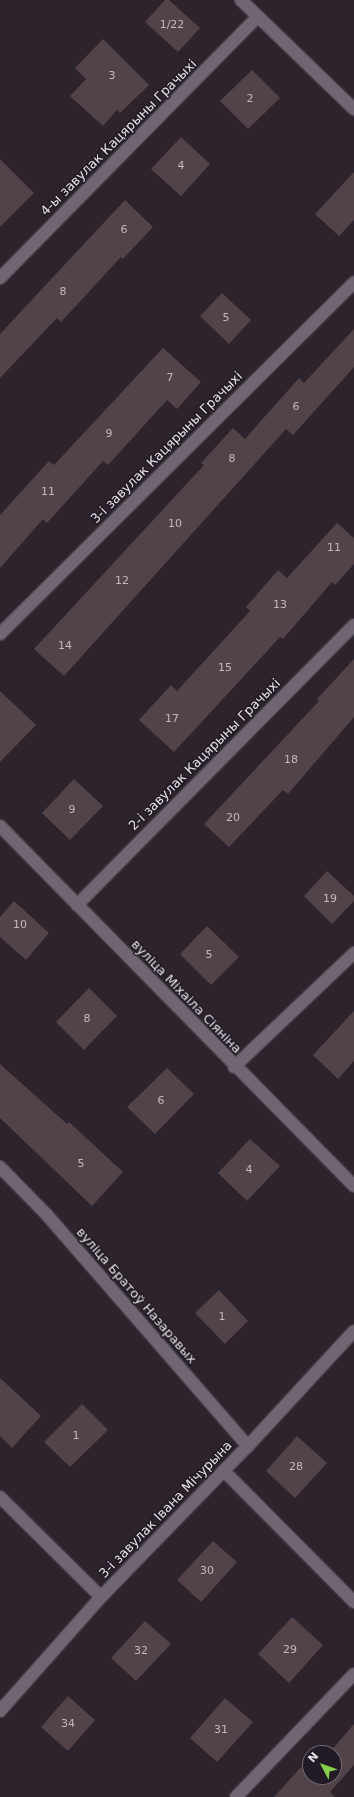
<!DOCTYPE html>
<html>
<head>
<meta charset="utf-8">
<style>
	body { margin:0 }
	#map { position:relative; width:354px; height:1797px; overflow:hidden; background:#2c232d; font-family:"DejaVu Sans",sans-serif }
	div>[style] { position:absolute }
	.building>* { inset:0; background:#524348 }
	.roads { filter:drop-shadow(1px 0 #464048) drop-shadow(-1px 0 #464048) drop-shadow(0 1px #464048) drop-shadow(0 -1px #464048) }
	.street>* { height:12px; margin:-6px; padding:0 6px; transform-origin:6px; border-radius:6px; background:#706672 }
	span { translate:-50% -50%; white-space:nowrap; text-align:center; line-height:1.15; -webkit-text-stroke:3px #221a24; paint-order:stroke }
	.number-label { font-size:11px; color:#c1b9bf }
	.number-label span { -webkit-text-stroke-width:0 }
	.street-label { font-size:13px; color:#e6e0e7 }
	.north { position:absolute; left:302px; top:1745px; width:40px; height:40px; box-sizing:border-box; background:#221a24; border:1px solid #706972; border-radius:50%; rotate:311deg; font-size:11px; font-weight:700; line-height:16px; text-align:center; color:#e6e0e7 }
	.north::after { content:''; display:block; margin:auto; width:14px; height:18px; background:#85cf4d; clip-path:polygon(50% 0,100% 100%,50% 72%,0 100%) }
</style>
</head>
<body>
<div id="map">
	<div class="building">
		<i style="clip-path:polygon(165px 0,169px 0,200px 28px,178px 52px,145px 22px)"></i>
		<i style="clip-path:polygon(103px 39px,149px 85px,120px 113px,117px 110px,103px 126px,70px 96px,86px 79px,75px 68px)"></i>
		<i style="clip-path:polygon(252px 70px,280px 98px,248px 129px,220px 101px)"></i>
		<i style="clip-path:polygon(181px 137px,210px 164px,181px 196px,151px 169px)"></i>
		<i style="clip-path:polygon(0 159px,34px 193px,0 227px)"></i>
		<i style="clip-path:polygon(354px 172px,354px 220px,339px 236px,315px 214px)"></i>
		<i style="clip-path:polygon(125px 200px,153px 227px,123px 259px,121px 257px,61px 322px,57px 318px,0 378px,0 334px)"></i>
		<i style="clip-path:polygon(222px 293px,251px 320px,229px 344px,200px 316px)"></i>
		<i style="clip-path:polygon(354px 329px,354px 367px,293px 435px,286px 429px,64px 676px,34px 649px,204px 465px,201px 463px,233px 428px,245px 439px,299px 378px,304px 383px)"></i>
		<i style="clip-path:polygon(163px 348px,201px 382px,177px 409px,167px 400px,108px 465px,103px 461px,47px 523px,43px 519px,0 568px,0 515px,49px 461px,54px 465px)"></i>
		<i style="clip-path:polygon(337px 523px,354px 538px,354px 564px,335px 585px,332px 582px,283px 639px,280px 637px,174px 752px,139px 720px,171px 685px,177px 691px,250px 611px,246px 607px,278px 570px,287px 578px)"></i>
		<i style="clip-path:polygon(354px 659px,354px 717px,288px 794px,283px 790px,229px 847px,204px 824px,319px 701px,317px 699px)"></i>
		<i style="clip-path:polygon(0 691px,36px 725px,0 762px)"></i>
		<i style="clip-path:polygon(74px 779px,103px 806px,70px 840px,42px 813px)"></i>
		<i style="clip-path:polygon(327px 871px,354px 896px,354px 901px,332px 924px,304px 896px)"></i>
		<i style="clip-path:polygon(14px 901px,49px 933px,26px 960px,0 937px,0 917px)"></i>
		<i style="clip-path:polygon(207px 926px,239px 957px,211px 985px,180px 954px)"></i>
		<i style="clip-path:polygon(89px 988px,117px 1016px,84px 1050px,56px 1022px)"></i>
		<i style="clip-path:polygon(354px 1011px,354px 1061px,338px 1079px,313px 1055px)"></i>
		<i style="clip-path:polygon(0 1064px,67px 1124px,69px 1122px,123px 1172px,92px 1206px,0 1118px)"></i>
		<i style="clip-path:polygon(167px 1068px,194px 1094px,155px 1134px,127px 1107px)"></i>
		<i style="clip-path:polygon(250px 1139px,280px 1166px,247px 1201px,218px 1173px)"></i>
		<i style="clip-path:polygon(219px 1290px,248px 1321px,225px 1344px,195px 1313px)"></i>
		<i style="clip-path:polygon(0 1378px,41px 1416px,12px 1448px,0 1436px)"></i>
		<i style="clip-path:polygon(82px 1404px,108px 1430px,70px 1467px,44px 1442px)"></i>
		<i style="clip-path:polygon(297px 1436px,327px 1463px,295px 1498px,266px 1471px)"></i>
		<i style="clip-path:polygon(213px 1541px,237px 1562px,201px 1602px,177px 1580px)"></i>
		<i style="clip-path:polygon(292px 1617px,323px 1645px,289px 1683px,258px 1654px)"></i>
		<i style="clip-path:polygon(145px 1621px,171px 1644px,136px 1681px,111px 1658px)"></i>
		<i style="clip-path:polygon(68px 1696px,95px 1720px,68px 1751px,41px 1727px)"></i>
		<i style="clip-path:polygon(225px 1698px,253px 1722px,217px 1762px,190px 1738px)"></i>
		<i style="clip-path:polygon(354px 1724px,354px 1765px,330px 1792px,335px 1797px,274px 1797px,301px 1767px,310px 1777px,334px 1777px,334px 1753px,329px 1753px)"></i>
	</div>
	<div class="roads">
		<div class="street">
			<i style="left:241px;top:0;width:157px;rotate:44deg"></i>
			<i style="left:0;top:278px;width:366px;rotate:-45.4deg"></i>
			<i style="left:0;top:634px;width:499px;rotate:-44.8deg"></i>
			<i style="left:0;top:826px;width:505px;rotate:45.48deg"></i>
			<i style="left:77px;top:905px;width:394px;rotate:-45.3deg"></i>
			<i style="left:234px;top:1067px;width:166px;rotate:-43.5deg"></i>
			<i style="left:0;top:1167px;width:67px;rotate:45.6deg"></i>
			<i style="left:47px;top:1215px;width:306px;rotate:49deg"></i>
			<i style="left:224px;top:1471px;width:185px;rotate:45.2deg"></i>
			<i style="left:0;top:1497px;width:142px;rotate:44.7deg"></i>
			<i style="left:0;top:1711px;width:152px;rotate:-48.5deg"></i>
			<i style="left:101px;top:1597px;width:211px;rotate:-45.8deg"></i>
			<i style="left:248px;top:1446px;width:156px;rotate:-47.3deg"></i>
			<i style="left:236px;top:1797px;width:170px;rotate:-46.2deg"></i>
		</div>
	</div>
	<div class="number-label">
		<span style="left:172px;top:25px">1/22</span>
		<span style="left:112px;top:76px">3</span>
		<span style="left:250px;top:99px">2</span>
		<span style="left:181px;top:166px">4</span>
		<span style="left:124px;top:230px">6</span>
		<span style="left:63px;top:292px">8</span>
		<span style="left:226px;top:318px">5</span>
		<span style="left:170px;top:378px">7</span>
		<span style="left:296px;top:407px">6</span>
		<span style="left:109px;top:434px">9</span>
		<span style="left:232px;top:459px">8</span>
		<span style="left:48px;top:492px">11</span>
		<span style="left:175px;top:524px">10</span>
		<span style="left:334px;top:548px">11</span>
		<span style="left:122px;top:581px">12</span>
		<span style="left:280px;top:605px">13</span>
		<span style="left:65px;top:646px">14</span>
		<span style="left:225px;top:668px">15</span>
		<span style="left:172px;top:719px">17</span>
		<span style="left:291px;top:760px">18</span>
		<span style="left:72px;top:810px">9</span>
		<span style="left:233px;top:818px">20</span>
		<span style="left:330px;top:899px">19</span>
		<span style="left:20px;top:925px">10</span>
		<span style="left:209px;top:955px">5</span>
		<span style="left:87px;top:1019px">8</span>
		<span style="left:161px;top:1101px">6</span>
		<span style="left:81px;top:1164px">5</span>
		<span style="left:249px;top:1170px">4</span>
		<span style="left:222px;top:1317px">1</span>
		<span style="left:76px;top:1436px">1</span>
		<span style="left:296px;top:1467px">28</span>
		<span style="left:207px;top:1571px">30</span>
		<span style="left:290px;top:1650px">29</span>
		<span style="left:141px;top:1651px">32</span>
		<span style="left:68px;top:1724px">34</span>
		<span style="left:221px;top:1730px">31</span>
	</div>
	<div class="street-label">
		<span style="left:119px;top:138px;rotate:-45deg">4-ы завулак Кацярыны Грачыхі</span>
		<span style="left:167px;top:448px;rotate:-45deg">3-і завулак Кацярыны Грачыхі</span>
		<span style="left:205px;top:755px;rotate:-45deg">2-і завулак Кацярыны Грачыхі</span>
		<span style="left:186px;top:997px;rotate:46deg">вуліца Міхаіла Сіяніна</span>
		<span style="left:136px;top:1296px;rotate:49deg">вуліца Братоў Назаравых</span>
		<span style="left:166px;top:1510px;rotate:-46deg">3-і завулак Івана Мічурына</span>
	</div>
	<div class="north">N</div>
</div>
</body>
</html>
